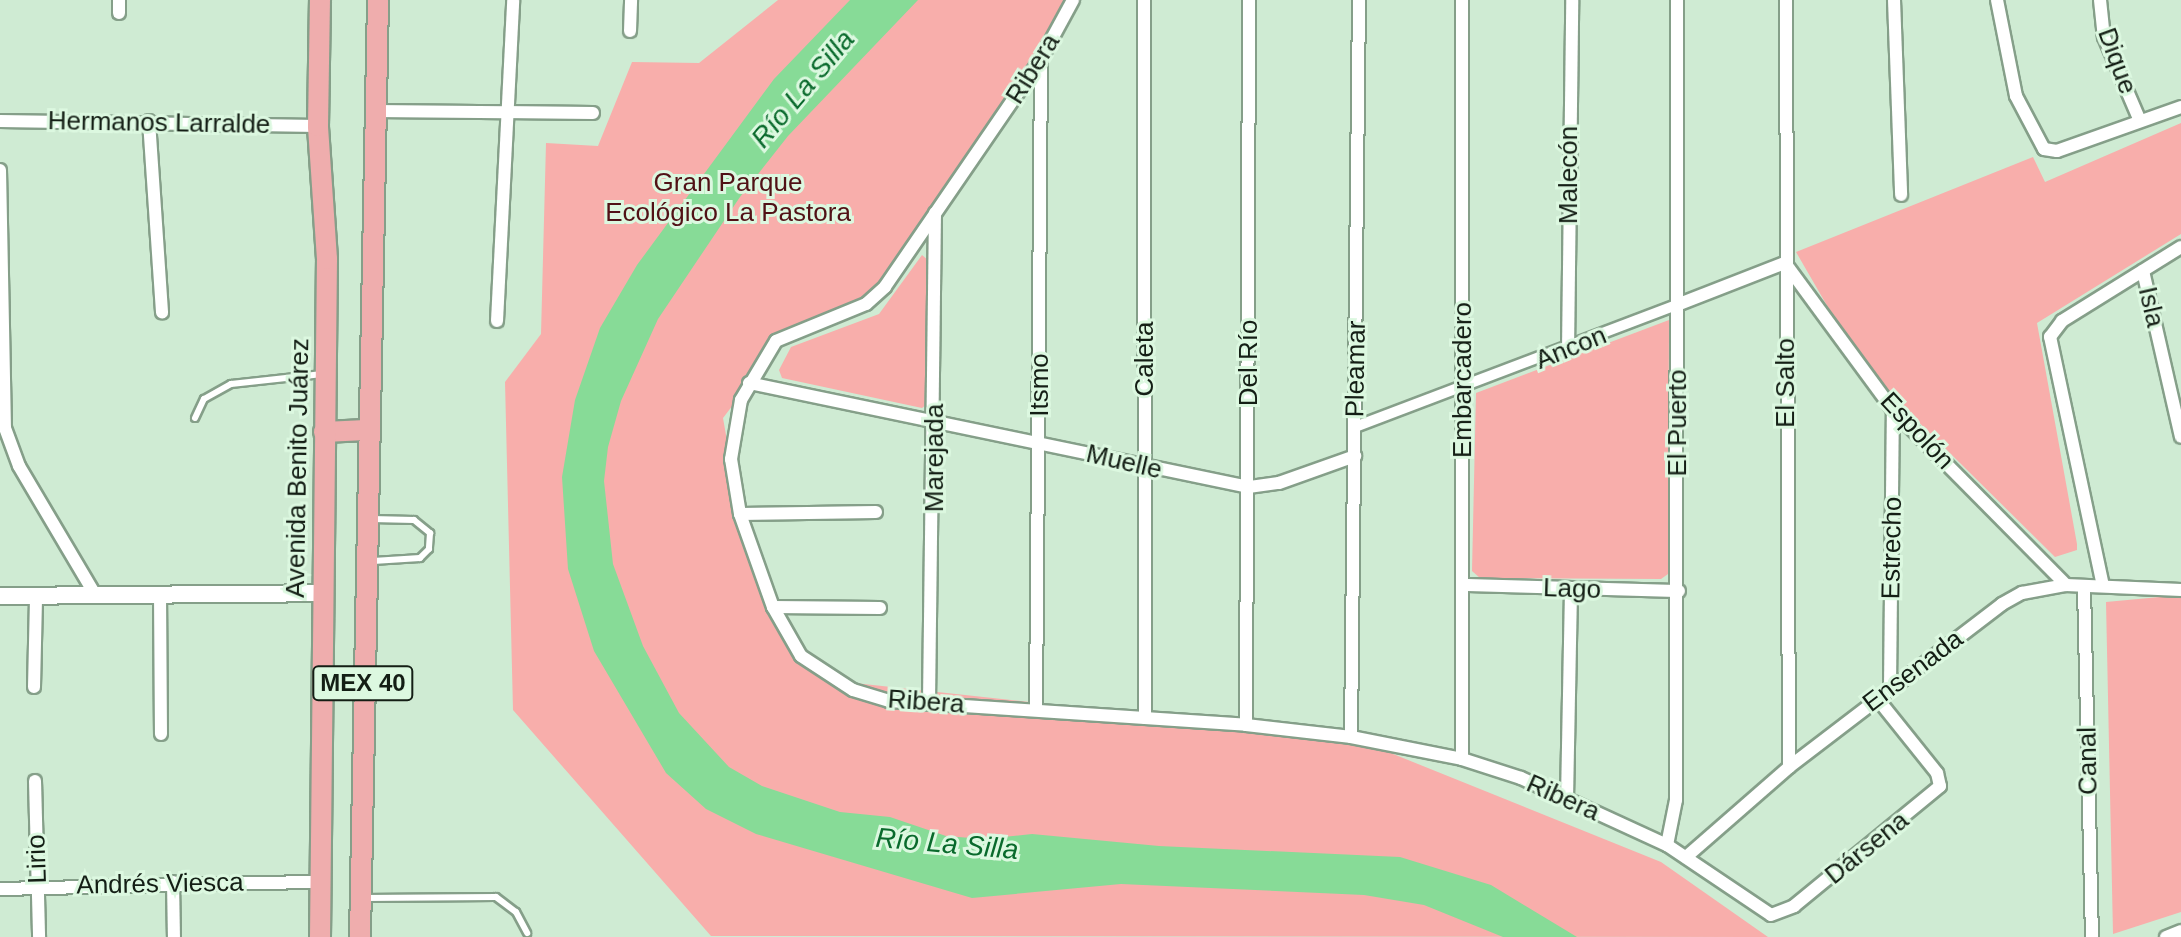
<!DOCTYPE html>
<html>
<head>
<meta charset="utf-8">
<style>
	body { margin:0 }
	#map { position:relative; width:2181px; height:937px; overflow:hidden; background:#cfebd3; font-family:Arial,sans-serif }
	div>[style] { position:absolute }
	.green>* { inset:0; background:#f8aeab }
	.water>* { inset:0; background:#87db97 }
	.roads { filter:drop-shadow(2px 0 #859f89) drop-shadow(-2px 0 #859f89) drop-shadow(0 2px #859f89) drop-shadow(0 -2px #859f89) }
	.service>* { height:6px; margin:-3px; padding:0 3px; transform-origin:3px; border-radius:3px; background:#fff }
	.pedestrian>* { height:10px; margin:-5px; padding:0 5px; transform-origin:5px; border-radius:5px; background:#fff }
	.minor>* { height:12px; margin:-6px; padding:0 6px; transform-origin:6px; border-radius:6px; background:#fff }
	.tertiary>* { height:16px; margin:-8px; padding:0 8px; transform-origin:8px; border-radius:8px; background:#fff }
	.primary>* { height:20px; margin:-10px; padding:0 10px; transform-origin:10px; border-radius:10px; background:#efadad }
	span { translate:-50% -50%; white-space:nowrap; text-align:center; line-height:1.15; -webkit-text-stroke:6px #dcf8e0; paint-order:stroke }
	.shield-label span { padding:2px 6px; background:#dcf8e0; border:2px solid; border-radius:6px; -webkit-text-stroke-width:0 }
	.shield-label { font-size:24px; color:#141e15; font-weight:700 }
	.street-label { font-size:26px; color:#141e15 }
	.park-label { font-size:26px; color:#511116 }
	.water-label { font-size:28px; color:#096a2c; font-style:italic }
</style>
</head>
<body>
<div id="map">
	<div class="green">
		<i style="clip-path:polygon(778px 0,1073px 0,876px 297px,788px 333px,723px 418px,740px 514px,791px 643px,836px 681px,1351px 737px,1661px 862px,1768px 937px,711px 936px,513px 710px,505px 382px,541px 334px,546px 143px,598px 146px,632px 62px,699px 63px)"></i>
		<i style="clip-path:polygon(2181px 123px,2181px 234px,2037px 323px,2077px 544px,2077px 550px,2055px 557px,1862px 366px,1796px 252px,2033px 157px,2045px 182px)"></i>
		<i style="clip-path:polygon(922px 255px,929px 261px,930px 402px,922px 408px,782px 378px,779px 370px,791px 347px,879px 314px)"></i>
		<i style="clip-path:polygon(1669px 320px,1668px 574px,1661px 579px,1480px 578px,1472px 571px,1476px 393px)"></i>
		<i style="clip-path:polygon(2181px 595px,2181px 912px,2113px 934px,2106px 602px)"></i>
	</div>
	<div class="water">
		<i style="clip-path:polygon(850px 0,918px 0,788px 136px,740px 197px,658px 319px,621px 401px,608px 447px,604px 481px,613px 564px,643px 646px,679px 713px,729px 767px,762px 786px,840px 812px,890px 817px,946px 836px,983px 839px,1032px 834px,1159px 846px,1400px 857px,1491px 885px,1577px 937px,1503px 937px,1424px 905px,1364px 895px,1121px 884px,972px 898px,756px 834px,706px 809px,666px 773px,594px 651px,568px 569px,562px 477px,575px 400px,600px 328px,637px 265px,774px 79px)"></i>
	</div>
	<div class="roads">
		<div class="service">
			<i style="left:195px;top:418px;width:21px;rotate:-65deg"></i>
			<i style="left:204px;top:399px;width:31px;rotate:-29deg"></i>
			<i style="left:231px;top:384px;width:92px;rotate:-6.3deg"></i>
			<i style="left:372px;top:519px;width:42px;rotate:1.4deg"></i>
			<i style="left:414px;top:520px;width:21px;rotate:39deg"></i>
			<i style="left:430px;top:533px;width:16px;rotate:94deg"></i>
			<i style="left:429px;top:549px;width:13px;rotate:135deg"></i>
			<i style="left:420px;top:558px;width:47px;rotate:176.3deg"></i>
			<i style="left:364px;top:898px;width:132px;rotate:-0.4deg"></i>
			<i style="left:496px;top:897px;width:25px;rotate:37deg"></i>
			<i style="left:516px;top:912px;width:24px;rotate:62deg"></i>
		</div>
		<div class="pedestrian">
			<i style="left:1355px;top:427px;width:344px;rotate:-20.8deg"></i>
		</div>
		<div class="minor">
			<i style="left:119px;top:0;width:13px;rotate:90deg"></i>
			<i style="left:1073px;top:0;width:67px;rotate:118.5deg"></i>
			<i style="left:1041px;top:59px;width:276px;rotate:124.4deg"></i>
			<i style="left:885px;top:287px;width:25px;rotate:138deg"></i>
			<i style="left:866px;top:304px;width:97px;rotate:157.7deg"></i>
			<i style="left:776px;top:341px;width:69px;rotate:120.7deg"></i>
			<i style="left:741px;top:400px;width:60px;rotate:99.6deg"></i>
			<i style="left:731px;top:459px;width:56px;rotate:80.7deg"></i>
			<i style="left:740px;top:514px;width:99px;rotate:70.5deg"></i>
			<i style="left:773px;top:607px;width:56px;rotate:60.3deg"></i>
			<i style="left:801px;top:656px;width:62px;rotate:33.2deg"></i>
			<i style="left:853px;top:690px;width:38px;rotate:17deg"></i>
			<i style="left:889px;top:701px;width:358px;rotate:3.8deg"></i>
			<i style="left:1246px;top:725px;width:106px;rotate:6.5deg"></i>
			<i style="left:1351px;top:737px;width:113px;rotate:11.2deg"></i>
			<i style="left:1462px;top:759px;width:62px;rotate:17.9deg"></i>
			<i style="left:1521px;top:778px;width:161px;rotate:24.7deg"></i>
			<i style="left:1667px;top:845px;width:125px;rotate:33.9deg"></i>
			<i style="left:1771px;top:915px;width:25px;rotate:-21deg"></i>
			<i style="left:1794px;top:906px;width:189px;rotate:-39.4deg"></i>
			<i style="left:1940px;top:786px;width:13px;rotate:-103deg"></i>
			<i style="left:1937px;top:773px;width:96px;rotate:-128.7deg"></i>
			<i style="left:1144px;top:0;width:718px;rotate:89.92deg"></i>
			<i style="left:1786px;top:0;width:767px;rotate:89.78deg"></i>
			<i style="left:1894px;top:0;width:195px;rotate:87.9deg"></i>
			<i style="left:1997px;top:0;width:98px;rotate:78.8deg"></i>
			<i style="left:2016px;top:96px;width:60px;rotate:62.2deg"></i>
			<i style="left:2044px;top:149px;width:13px;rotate:9deg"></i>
			<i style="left:2057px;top:151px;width:132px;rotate:-19.5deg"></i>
			<i style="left:2100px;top:0;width:37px;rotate:84deg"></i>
			<i style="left:2104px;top:37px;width:91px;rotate:66.8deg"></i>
			<i style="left:630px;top:31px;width:31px;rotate:-88deg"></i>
			<i style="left:375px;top:111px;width:218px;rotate:0.5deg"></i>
			<i style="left:0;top:121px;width:318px;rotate:0.9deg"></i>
			<i style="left:149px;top:121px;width:192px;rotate:86.1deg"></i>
			<i style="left:0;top:170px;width:258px;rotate:88.9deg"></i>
			<i style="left:5px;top:428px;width:40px;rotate:69.8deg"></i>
			<i style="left:19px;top:466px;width:147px;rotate:59.4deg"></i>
			<i style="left:2143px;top:271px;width:170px;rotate:77.1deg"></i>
			<i style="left:1677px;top:305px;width:116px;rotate:-21.3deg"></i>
			<i style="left:1785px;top:263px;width:182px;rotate:53.7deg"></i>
			<i style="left:1893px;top:410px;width:246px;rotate:45.3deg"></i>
			<i style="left:497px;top:321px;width:321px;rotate:-87.1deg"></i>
			<i style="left:1568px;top:350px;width:350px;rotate:-89.3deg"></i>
			<i style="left:749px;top:383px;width:511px;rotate:11.75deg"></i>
			<i style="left:1249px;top:487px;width:30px;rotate:-8deg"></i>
			<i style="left:1279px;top:483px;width:81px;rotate:-19.6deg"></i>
			<i style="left:740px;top:514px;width:136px;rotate:-0.8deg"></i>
			<i style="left:1465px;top:585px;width:214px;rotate:1.6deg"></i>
			<i style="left:2084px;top:586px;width:351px;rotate:88.7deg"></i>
			<i style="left:2103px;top:586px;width:255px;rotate:-102deg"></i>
			<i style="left:2050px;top:337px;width:20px;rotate:-53deg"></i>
			<i style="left:2062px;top:321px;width:140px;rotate:-31.9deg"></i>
			<i style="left:160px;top:593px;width:141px;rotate:89.6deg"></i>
			<i style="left:773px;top:607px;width:107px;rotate:0.5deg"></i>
			<i style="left:34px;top:687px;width:91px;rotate:-88.7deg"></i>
			<i style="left:1890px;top:687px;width:277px;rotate:-89.4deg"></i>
			<i style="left:929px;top:702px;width:489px;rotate:-89.3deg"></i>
			<i style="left:1036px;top:710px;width:649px;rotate:-89.56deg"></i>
			<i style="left:1246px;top:725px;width:725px;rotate:-89.76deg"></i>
			<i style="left:1351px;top:737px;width:737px;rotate:-89.38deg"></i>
			<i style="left:1462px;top:759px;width:759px;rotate:-90deg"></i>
			<i style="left:35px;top:781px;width:156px;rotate:88.5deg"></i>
			<i style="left:1567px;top:799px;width:209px;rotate:-88.9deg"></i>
			<i style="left:1667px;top:845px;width:46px;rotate:-78.7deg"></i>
			<i style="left:1676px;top:800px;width:800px;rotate:-89.93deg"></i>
			<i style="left:1686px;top:857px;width:137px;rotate:-41.1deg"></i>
			<i style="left:1789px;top:767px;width:268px;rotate:-37.4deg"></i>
			<i style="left:2002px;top:604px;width:23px;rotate:-29deg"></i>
			<i style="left:2022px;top:593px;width:45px;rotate:-10.3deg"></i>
			<i style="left:2066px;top:585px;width:115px;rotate:2.5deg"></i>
			<i style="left:173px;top:882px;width:55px;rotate:89deg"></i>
			<i style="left:0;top:889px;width:320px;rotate:-1.3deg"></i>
			<i style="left:2166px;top:937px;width:16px;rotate:-22deg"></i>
		</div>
		<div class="tertiary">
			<i style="left:0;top:596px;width:323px;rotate:-0.5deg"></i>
		</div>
		<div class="primary">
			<i style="left:324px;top:432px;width:42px;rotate:-2.7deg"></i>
			<i style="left:320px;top:937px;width:678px;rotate:-89.41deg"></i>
			<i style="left:327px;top:259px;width:133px;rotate:-93.9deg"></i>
			<i style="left:318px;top:126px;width:126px;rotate:-89.1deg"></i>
			<i style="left:360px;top:937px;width:937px;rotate:-88.9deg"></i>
		</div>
	</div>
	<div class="shield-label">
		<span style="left:363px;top:683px">MEX 40</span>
	</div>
	<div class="street-label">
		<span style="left:2117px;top:61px;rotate:70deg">Dique</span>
		<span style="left:1033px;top:69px;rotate:-58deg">Ribera</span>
		<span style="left:159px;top:123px;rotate:1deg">Hermanos Larralde</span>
		<span style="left:1569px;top:175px;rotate:-90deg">Malecón</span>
		<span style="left:2151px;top:307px;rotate:77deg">Isla</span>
		<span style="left:1571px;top:348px;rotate:-22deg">Ancon</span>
		<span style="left:1145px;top:359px;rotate:-90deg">Caleta</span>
		<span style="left:1249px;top:363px;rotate:-90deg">Del Río</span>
		<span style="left:1356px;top:369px;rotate:-89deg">Pleamar</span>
		<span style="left:1463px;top:380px;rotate:-90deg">Embarcadero</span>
		<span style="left:1786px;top:383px;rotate:-90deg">El Salto</span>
		<span style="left:1040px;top:385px;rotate:-90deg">Itsmo</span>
		<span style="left:1678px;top:423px;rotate:-90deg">El Puerto</span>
		<span style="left:1917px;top:431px;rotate:47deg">Espolón</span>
		<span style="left:935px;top:458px;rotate:-90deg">Marejada</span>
		<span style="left:1124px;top:462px;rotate:13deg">Muelle</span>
		<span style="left:298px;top:468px;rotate:-89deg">Avenida Benito Juárez</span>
		<span style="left:1892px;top:548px;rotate:-89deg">Estrecho</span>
		<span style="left:1572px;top:589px;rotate:2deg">Lago</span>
		<span style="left:1913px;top:671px;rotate:-37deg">Ensenada</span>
		<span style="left:926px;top:702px;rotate:4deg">Ribera</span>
		<span style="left:2088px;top:761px;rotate:-91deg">Canal</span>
		<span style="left:1563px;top:798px;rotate:24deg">Ribera</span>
		<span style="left:1867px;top:848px;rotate:-39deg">Dársena</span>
		<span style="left:37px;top:859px;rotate:-92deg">Lirio</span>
		<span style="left:160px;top:884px;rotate:-1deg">Andrés Viesca</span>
	</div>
	<div class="park-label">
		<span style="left:728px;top:198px">Gran Parque<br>Ecológico La Pastora</span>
	</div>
	<div class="water-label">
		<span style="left:803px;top:89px;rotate:-50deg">Río La Silla</span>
		<span style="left:947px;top:844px;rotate:5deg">Río La Silla</span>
	</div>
</div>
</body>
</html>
